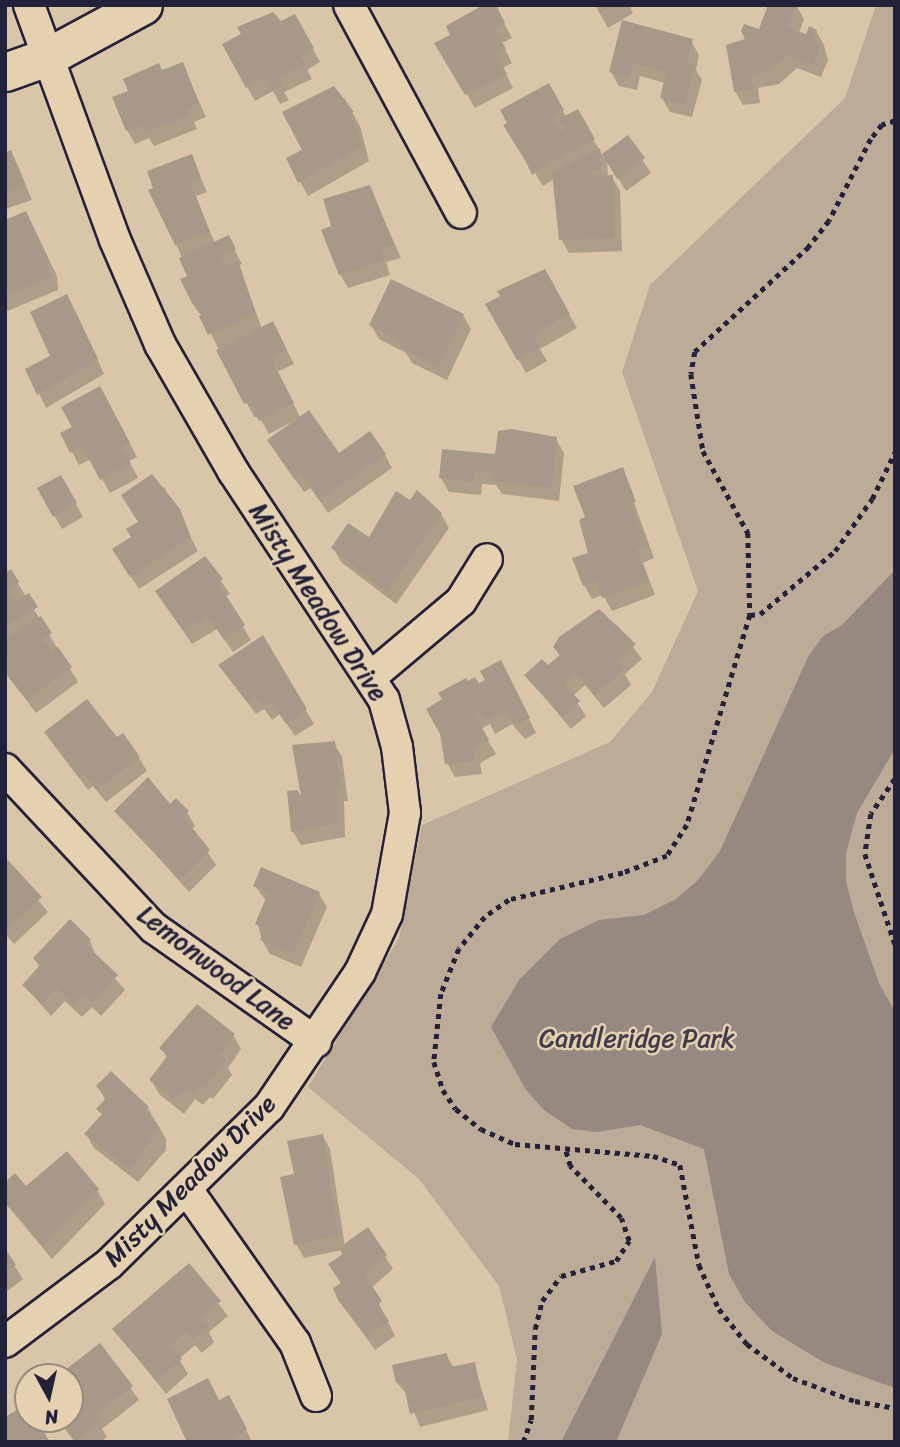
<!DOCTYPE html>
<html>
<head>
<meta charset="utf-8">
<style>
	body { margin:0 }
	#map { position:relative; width:900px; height:1447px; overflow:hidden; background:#d9c6a9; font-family:Sriracha,sans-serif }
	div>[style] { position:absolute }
	.green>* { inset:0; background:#bbab97 }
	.water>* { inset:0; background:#958981 }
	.shadow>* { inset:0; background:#0003 }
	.building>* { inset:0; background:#a6998a }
	.path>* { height:4.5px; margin-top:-2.25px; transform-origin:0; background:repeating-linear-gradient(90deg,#22223b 0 5px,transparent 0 10px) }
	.roads { filter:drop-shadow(2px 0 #22223b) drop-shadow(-2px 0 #22223b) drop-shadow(0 2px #22223b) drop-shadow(0 -2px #22223b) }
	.minor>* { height:30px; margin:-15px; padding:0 15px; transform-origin:15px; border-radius:15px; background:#e5d1b0 }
	.major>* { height:37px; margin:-18.5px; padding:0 18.5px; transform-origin:18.5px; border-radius:18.5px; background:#e5d1b0 }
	span { translate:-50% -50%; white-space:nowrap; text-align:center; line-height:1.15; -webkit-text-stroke:5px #e5d1b0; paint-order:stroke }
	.street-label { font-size:26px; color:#22223b }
	.park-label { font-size:26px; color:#413d4d }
	.frame { position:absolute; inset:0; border:7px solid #22223b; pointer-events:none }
	.north { position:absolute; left:14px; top:1363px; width:70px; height:70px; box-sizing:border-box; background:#e5d1b0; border:2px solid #978b81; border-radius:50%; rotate:172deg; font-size:19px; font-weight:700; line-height:28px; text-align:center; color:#22223b }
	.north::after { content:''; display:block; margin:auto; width:24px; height:32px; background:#22223b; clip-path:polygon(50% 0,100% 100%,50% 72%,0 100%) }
</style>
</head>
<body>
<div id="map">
	<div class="green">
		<i style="clip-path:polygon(876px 5px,895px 5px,895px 1442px,508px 1442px,517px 1359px,499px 1286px,419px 1179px,308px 1087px,399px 938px,422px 825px,610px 742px,652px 692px,698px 591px,622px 372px,650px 285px,845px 98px)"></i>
	</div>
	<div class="water">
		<i style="clip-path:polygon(895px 570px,895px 749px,857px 813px,846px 853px,846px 882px,854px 912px,879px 983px,895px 1012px,895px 1388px,825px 1363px,772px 1331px,745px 1302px,729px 1274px,704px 1149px,640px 1125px,597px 1132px,572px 1129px,544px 1110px,526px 1090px,491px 1027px,519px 980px,560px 939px,599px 920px,644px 915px,676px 899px,698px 880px,720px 851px,808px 657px,823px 636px,842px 625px)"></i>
		<i style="clip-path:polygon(655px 1257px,662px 1334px,616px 1442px,561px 1442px)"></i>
	</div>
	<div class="shadow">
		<i style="clip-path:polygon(595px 5px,629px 5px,633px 13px,608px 28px)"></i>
		<i style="clip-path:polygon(796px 5px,804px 19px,799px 33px,807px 36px,816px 31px,824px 45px,828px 60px,821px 77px,797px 68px,779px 84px,758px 88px,760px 103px,743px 105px,735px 91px,748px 40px)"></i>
		<i style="clip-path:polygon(295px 16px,320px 62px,307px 70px,312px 79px,284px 92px,289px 100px,280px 104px,273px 91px,255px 101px,224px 44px)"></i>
		<i style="clip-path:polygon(500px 16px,512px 38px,502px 43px,512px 63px,503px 68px,513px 88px,475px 108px,437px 43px)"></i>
		<i style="clip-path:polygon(623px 22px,691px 41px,699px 55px,696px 70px,702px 80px,692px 117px,670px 112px,662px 98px,665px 83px,640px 76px,637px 90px,619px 86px,611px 72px)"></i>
		<i style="clip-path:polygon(182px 64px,206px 117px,194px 122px,197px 129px,154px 146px,149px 138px,135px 144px,127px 130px,163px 72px)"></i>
		<i style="clip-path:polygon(549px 85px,566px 117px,577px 111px,604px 158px,628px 138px,651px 173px,626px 191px,607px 160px,608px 177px,612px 177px,620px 191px,622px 251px,569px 253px,561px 239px,554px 179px,543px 186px,535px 173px,532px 175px,502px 111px)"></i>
		<i style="clip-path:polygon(344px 98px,360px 126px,369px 161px,308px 196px,288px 159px,304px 151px)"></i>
		<i style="clip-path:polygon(5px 153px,11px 153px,18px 166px,32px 200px,5px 209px)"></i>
		<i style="clip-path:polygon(191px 156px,207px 192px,196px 196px,215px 244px,228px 237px,242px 264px,239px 265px,262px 329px,280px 337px,294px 364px,277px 372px,301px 419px,339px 455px,385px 455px,392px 468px,328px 513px,311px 488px,304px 492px,277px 454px,292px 422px,269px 434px,259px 417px,254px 417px,183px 280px,190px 276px,176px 244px)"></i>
		<i style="clip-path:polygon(369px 187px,401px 258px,386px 262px,390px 275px,348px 288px,340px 274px,333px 227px)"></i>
		<i style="clip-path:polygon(33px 227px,57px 276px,58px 290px,5px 312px,5px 270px)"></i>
		<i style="clip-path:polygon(544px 272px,577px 328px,540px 349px,547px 361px,526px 373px,487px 305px)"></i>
		<i style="clip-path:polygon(75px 310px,104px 374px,46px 408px,27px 369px,53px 357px)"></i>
		<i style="clip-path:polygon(463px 315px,471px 329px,447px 380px,412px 363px,406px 353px,379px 339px,371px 325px)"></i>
		<i style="clip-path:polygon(108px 402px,137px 457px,129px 461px,138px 478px,110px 493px,91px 459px,79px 465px,62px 434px)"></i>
		<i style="clip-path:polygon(556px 439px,564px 453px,559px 501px,502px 494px,496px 485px,482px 484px,481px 495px,449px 492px,441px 478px)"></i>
		<i style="clip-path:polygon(622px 469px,654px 558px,643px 563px,655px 595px,612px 611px,603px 595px,592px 599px,584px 585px,590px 554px,587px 518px)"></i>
		<i style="clip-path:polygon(61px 477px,83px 517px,62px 529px,39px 489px)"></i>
		<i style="clip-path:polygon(164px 487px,198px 551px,139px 589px,122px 563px,140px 523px)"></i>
		<i style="clip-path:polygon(410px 503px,441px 514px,449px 528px,396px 604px,341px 562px,333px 548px,369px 539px)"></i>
		<i style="clip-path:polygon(205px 559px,230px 594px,225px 597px,251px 640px,233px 652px,217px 629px,192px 644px,157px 592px)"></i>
		<i style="clip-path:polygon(11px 572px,78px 682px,36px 713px,5px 672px,5px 575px)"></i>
		<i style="clip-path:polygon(617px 625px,642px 659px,625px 674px,631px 685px,604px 708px,585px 685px,573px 696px,586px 716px,571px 729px,526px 675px,547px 668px,560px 657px,555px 647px)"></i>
		<i style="clip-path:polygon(262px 637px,314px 724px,295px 736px,280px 714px,272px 720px,264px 709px,256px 714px,220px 666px)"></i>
		<i style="clip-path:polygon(508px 676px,536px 733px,525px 739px,512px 724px,495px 734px,490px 724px,481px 729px,496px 754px,480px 763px,482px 774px,455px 777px,447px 763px,478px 686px)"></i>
		<i style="clip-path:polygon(46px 732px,116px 740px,139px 758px,147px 771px,106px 802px,93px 786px,88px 790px)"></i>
		<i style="clip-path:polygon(334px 743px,342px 757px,348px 801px,344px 801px,345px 837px,301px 845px,293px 832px,289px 792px,304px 802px)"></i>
		<i style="clip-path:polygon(170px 807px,187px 812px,195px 826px,192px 829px,216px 865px,189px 892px,117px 811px)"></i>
		<i style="clip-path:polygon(5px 860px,48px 912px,14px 944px,5px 934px)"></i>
		<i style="clip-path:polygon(255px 886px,319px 894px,327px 907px,301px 967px,270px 954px,262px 940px,257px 923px,266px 901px)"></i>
		<i style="clip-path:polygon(90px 941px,96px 956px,125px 990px,101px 1016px,92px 1007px,82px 1017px,65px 1001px,51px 1016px,24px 985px,40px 968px,35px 959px)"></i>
		<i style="clip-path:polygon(233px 1035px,241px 1049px,228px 1068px,232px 1075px,213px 1099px,210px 1097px,203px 1105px,195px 1099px,184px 1114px,159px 1094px,151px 1080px,168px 1059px,161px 1048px)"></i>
		<i style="clip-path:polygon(111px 1073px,148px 1108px,166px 1139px,166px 1150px,138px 1182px,94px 1148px,86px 1134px,103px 1116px,98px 1109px,106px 1101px,98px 1087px)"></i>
		<i style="clip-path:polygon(323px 1136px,330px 1149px,345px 1247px,385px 1256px,393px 1269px,371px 1288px,395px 1336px,375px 1350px,339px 1299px,342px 1250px,304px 1258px,296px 1244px,296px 1175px)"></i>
		<i style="clip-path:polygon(5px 1184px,97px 1190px,105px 1204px,52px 1259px,6px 1204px)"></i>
		<i style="clip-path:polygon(5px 1251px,23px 1279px,5px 1293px)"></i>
		<i style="clip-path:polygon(189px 1266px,228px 1316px,209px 1332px,214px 1342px,202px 1353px,195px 1345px,179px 1359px,188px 1374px,166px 1394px,115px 1330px)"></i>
		<i style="clip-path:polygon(100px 1346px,139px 1400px,102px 1429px,107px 1437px,100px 1442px,75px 1442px,57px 1419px,70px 1419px,70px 1377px,63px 1377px)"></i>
		<i style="clip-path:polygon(446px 1355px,454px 1368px,474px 1364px,488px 1410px,420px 1427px,408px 1396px,397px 1383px)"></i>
		<i style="clip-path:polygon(219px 1402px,237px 1411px,252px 1442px,190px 1442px)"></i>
	</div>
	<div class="building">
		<i style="clip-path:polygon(483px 5px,496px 5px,505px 23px,495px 28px,506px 49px,496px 54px,507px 74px,465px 95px,434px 43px,450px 35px,446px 26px)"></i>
		<i style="clip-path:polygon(768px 5px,797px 5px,788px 28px,806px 34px,809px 26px,817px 30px,813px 41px,822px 44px,813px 65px,789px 55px,771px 70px,751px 74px,753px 89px,734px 92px,726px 45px,745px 39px,741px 31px,744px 24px,759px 29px)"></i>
		<i style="clip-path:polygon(273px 12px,281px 21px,295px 14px,314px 48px,300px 55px,305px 65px,278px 77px,283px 85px,271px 92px,264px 78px,246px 88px,222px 44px,241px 34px,237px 27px)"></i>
		<i style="clip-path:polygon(622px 20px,693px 39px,687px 63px,695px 65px,685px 104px,660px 98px,666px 72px,633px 63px,629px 77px,609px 72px)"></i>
		<i style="clip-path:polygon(183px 62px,199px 103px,187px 108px,190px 115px,144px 133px,141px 125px,126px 131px,112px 97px,128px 91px,123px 79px,159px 63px,162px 70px)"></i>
		<i style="clip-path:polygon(549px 83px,564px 110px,552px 117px,560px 131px,565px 129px,559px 119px,578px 109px,595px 139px,533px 173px,503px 125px,507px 123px,500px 110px)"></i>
		<i style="clip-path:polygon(334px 86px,354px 112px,350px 113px,363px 146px,298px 183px,286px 158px,302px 150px,282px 112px)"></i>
		<i style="clip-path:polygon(628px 135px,645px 158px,617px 179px,602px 154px)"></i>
		<i style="clip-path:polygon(600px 148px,601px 169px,592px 170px,592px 176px,613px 175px,615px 238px,559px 240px,552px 172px)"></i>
		<i style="clip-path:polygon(11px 150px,25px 185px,5px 193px,5px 153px)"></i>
		<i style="clip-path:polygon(192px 154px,201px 178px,190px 182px,209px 232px,175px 245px,148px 190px,153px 188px,147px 171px)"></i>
		<i style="clip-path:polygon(370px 185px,394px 244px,380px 248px,384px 261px,339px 275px,321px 230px,331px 226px,323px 199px)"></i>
		<i style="clip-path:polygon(26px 211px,50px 262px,47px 263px,52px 276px,5px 295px,5px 220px)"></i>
		<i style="clip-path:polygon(229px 235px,236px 249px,221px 256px,226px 266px,238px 260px,255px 313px,208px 335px,199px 316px,205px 312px,200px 314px,192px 303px,180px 279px,187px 276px,179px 258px)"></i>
		<i style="clip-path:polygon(545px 269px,570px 314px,533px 334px,540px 347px,517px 360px,485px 304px,500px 296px,497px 291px)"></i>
		<i style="clip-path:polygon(391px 279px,464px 314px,439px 367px,402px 349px,399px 341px,369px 325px)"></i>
		<i style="clip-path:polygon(67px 294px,98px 359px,37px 395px,25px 369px,50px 356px,30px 312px)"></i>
		<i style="clip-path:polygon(273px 321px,287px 350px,271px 358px,294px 403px,259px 421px,251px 405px,254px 399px,244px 404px,216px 350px)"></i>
		<i style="clip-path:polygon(100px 386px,130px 443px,122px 447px,131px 463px,100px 480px,82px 446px,70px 453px,60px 433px,72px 427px,61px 407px)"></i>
		<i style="clip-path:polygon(309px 410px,339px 453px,370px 431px,386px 454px,319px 500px,301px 475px,295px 480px,267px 440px)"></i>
		<i style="clip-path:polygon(512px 429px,557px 437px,552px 488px,492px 481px,493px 473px,475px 471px,474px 482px,439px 478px,442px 449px,495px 454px,498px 431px)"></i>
		<i style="clip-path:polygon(623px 467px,636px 502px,630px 504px,648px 544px,637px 549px,649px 581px,602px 598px,596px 581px,583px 586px,572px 558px,588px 553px,579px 520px,585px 517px,573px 486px)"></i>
		<i style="clip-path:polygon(152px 474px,180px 509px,191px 537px,130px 577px,112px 549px,131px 537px,126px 529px,138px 522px,121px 495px)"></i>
		<i style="clip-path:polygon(61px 475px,77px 503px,53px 517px,37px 488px)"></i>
		<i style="clip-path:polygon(417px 490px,442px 513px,387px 592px,331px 548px,348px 523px,369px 537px,396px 491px,410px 500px)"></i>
		<i style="clip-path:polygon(205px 556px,223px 579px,218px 583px,245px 625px,224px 640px,208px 616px,183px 631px,155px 591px)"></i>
		<i style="clip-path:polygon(11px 569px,19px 582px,9px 589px,16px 601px,29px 593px,38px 607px,5px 627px,5px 573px)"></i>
		<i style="clip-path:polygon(599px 609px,636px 644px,617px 661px,624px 670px,595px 695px,576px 673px,564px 683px,580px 701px,562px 717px,524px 675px,542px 659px,548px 665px,560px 655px,553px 647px,559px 637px)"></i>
		<i style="clip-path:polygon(41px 616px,52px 633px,43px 639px,52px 652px,58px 647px,72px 667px,27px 700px,9px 678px,5px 639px)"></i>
		<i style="clip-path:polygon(263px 635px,307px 709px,286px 724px,271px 702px,263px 707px,255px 696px,247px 702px,218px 665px)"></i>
		<i style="clip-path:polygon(501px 660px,530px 718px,516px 726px,503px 711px,486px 721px,480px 712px,475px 715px,489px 740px,473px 749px,475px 761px,445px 764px,440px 734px,426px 709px,442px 699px,438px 693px,466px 678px,468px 681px,475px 677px,479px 683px,485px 680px,480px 671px)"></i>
		<i style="clip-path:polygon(87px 699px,117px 737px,123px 733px,140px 757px,97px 790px,84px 773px,79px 778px,44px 732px)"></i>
		<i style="clip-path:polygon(335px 741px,341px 787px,337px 788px,338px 823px,291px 832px,287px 791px,297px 790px,301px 796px,292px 745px)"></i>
		<i style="clip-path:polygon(148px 777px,170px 804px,176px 798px,189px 811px,183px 816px,210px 850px,180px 880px,114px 811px)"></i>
		<i style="clip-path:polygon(5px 857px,42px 897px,5px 931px)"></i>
		<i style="clip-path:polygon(261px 867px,320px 892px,293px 954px,260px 940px,265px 928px,255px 924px,268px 893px,253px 886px)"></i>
		<i style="clip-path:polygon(70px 919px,91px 940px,86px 945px,118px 975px,92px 1003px,83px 995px,74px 1005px,56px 988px,42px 1004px,22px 985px,40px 965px,33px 958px)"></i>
		<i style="clip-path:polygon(197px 1004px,235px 1034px,220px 1055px,226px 1060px,205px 1087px,202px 1084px,194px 1093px,187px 1087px,175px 1101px,149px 1080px,168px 1055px,159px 1048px)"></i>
		<i style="clip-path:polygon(111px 1071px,149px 1107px,145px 1111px,160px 1128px,130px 1170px,84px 1134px,102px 1114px,96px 1109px,107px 1097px,96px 1086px)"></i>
		<i style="clip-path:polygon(323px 1134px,338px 1235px,294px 1245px,280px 1177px,294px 1174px,287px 1141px)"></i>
		<i style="clip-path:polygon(67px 1151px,99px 1189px,43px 1246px,5px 1200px,5px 1182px,15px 1173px,26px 1186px)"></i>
		<i style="clip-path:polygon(368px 1227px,387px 1255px,364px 1274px,382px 1301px,378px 1305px,389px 1321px,366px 1337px,338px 1300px,333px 1288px,341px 1283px,328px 1264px,343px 1254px,340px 1250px,348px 1241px)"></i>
		<i style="clip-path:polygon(5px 1248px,16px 1265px,5px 1272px)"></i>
		<i style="clip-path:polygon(189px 1263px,221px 1301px,201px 1319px,208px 1327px,193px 1340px,186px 1332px,170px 1346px,182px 1359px,157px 1381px,112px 1329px)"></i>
		<i style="clip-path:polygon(100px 1343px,133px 1386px,94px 1415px,100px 1422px,75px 1441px,58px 1419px,70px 1419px,70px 1377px,56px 1377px)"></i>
		<i style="clip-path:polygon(447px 1353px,450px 1367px,475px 1362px,482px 1396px,410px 1414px,403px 1382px,396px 1383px,392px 1365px)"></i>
		<i style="clip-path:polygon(208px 1378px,219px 1400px,229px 1395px,247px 1429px,226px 1442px,187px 1442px,167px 1399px)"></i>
		<i style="clip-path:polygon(27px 1404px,28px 1419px,36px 1419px,50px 1442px,5px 1442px,5px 1417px)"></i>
	</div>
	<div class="path">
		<i style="left:895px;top:121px;width:14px;rotate:163deg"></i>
		<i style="left:882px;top:125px;width:18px;rotate:128deg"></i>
		<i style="left:871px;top:139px;width:92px;rotate:117.1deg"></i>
		<i style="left:829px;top:221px;width:33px;rotate:128deg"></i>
		<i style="left:809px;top:247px;width:155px;rotate:137.4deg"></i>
		<i style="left:695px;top:352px;width:22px;rotate:100deg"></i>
		<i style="left:691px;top:374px;width:78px;rotate:81.1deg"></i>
		<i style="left:703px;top:451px;width:94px;rotate:61.2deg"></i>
		<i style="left:748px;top:533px;width:82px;rotate:88.6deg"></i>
		<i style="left:750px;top:615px;width:219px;rotate:106.7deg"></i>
		<i style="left:687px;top:825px;width:37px;rotate:123deg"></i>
		<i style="left:667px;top:856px;width:47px;rotate:158.9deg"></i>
		<i style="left:623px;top:873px;width:117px;rotate:166.7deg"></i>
		<i style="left:509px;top:900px;width:29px;rotate:145deg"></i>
		<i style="left:485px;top:917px;width:41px;rotate:129.1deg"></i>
		<i style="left:459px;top:949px;width:48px;rotate:111.8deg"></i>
		<i style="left:441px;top:994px;width:68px;rotate:95.9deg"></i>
		<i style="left:434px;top:1062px;width:29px;rotate:72deg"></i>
		<i style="left:443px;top:1090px;width:23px;rotate:56deg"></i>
		<i style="left:456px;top:1109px;width:32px;rotate:39deg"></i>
		<i style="left:481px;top:1129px;width:37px;rotate:24deg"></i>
		<i style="left:515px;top:1144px;width:139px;rotate:5deg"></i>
		<i style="left:653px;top:1156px;width:28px;rotate:18deg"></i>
		<i style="left:680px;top:1165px;width:102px;rotate:79.2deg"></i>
		<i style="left:699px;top:1265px;width:48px;rotate:65.6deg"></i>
		<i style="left:719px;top:1309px;width:45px;rotate:51.3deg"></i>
		<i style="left:747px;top:1344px;width:57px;rotate:36.5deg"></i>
		<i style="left:793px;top:1378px;width:66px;rotate:20.4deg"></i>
		<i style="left:855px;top:1401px;width:41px;rotate:9.9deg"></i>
		<i style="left:750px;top:615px;width:10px;rotate:-6deg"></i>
		<i style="left:760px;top:614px;width:98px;rotate:-40deg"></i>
		<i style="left:835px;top:551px;width:64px;rotate:-54.6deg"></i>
		<i style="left:872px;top:499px;width:52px;rotate:-63.9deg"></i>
		<i style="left:895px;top:779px;width:42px;rotate:124.4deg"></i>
		<i style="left:871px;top:814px;width:40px;rotate:98.5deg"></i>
		<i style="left:865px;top:854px;width:95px;rotate:71.6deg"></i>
		<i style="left:523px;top:1442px;width:23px;rotate:-70deg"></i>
		<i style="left:531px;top:1420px;width:91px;rotate:-87.5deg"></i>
		<i style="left:535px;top:1329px;width:29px;rotate:-76deg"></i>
		<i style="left:542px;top:1301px;width:31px;rotate:-53deg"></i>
		<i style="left:561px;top:1276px;width:57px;rotate:-15.3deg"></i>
		<i style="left:616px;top:1261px;width:24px;rotate:-57deg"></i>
		<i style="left:629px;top:1241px;width:24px;rotate:-109deg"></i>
		<i style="left:621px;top:1218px;width:73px;rotate:-134.4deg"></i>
		<i style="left:570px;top:1166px;width:18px;rotate:-106deg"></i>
	</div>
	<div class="roads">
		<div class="minor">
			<i style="left:349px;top:5px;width:236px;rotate:61.7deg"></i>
			<i style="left:372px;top:676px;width:116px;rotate:-40.1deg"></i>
			<i style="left:461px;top:601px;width:49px;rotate:-58.2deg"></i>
			<i style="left:5px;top:769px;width:218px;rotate:46.9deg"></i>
			<i style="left:154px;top:928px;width:198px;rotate:35.1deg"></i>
			<i style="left:188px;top:1191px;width:186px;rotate:54.9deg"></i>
			<i style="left:295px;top:1343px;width:57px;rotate:68.4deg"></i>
			<i style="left:5px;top:1342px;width:130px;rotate:-36.9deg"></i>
			<i style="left:109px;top:1264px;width:224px;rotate:-44.5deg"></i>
			<i style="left:269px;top:1107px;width:163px;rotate:-56deg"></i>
			<i style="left:360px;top:972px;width:64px;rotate:-65deg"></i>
			<i style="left:387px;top:914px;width:103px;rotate:-79.9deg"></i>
			<i style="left:405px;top:813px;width:66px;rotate:-96.9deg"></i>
			<i style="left:397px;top:747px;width:49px;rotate:-105.5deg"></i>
			<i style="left:384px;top:700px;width:274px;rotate:-123.4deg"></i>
			<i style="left:233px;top:471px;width:146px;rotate:-119.9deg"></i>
			<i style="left:160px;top:344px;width:113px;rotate:-113.4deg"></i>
			<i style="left:115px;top:240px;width:250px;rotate:-110.1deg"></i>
		</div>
		<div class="major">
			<i style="left:5px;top:72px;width:45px;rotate:-19.7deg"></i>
			<i style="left:47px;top:57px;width:109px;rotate:-28.4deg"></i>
		</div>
	</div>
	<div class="street-label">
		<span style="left:318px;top:602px;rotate:57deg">Misty Meadow Drive</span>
		<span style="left:216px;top:968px;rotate:37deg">Lemonwood Lane</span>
		<span style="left:190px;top:1181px;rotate:-45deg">Misty Meadow Drive</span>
	</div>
	<div class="park-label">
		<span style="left:637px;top:1039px">Candleridge Park</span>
	</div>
	<div class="frame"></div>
	<div class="north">N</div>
</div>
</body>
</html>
